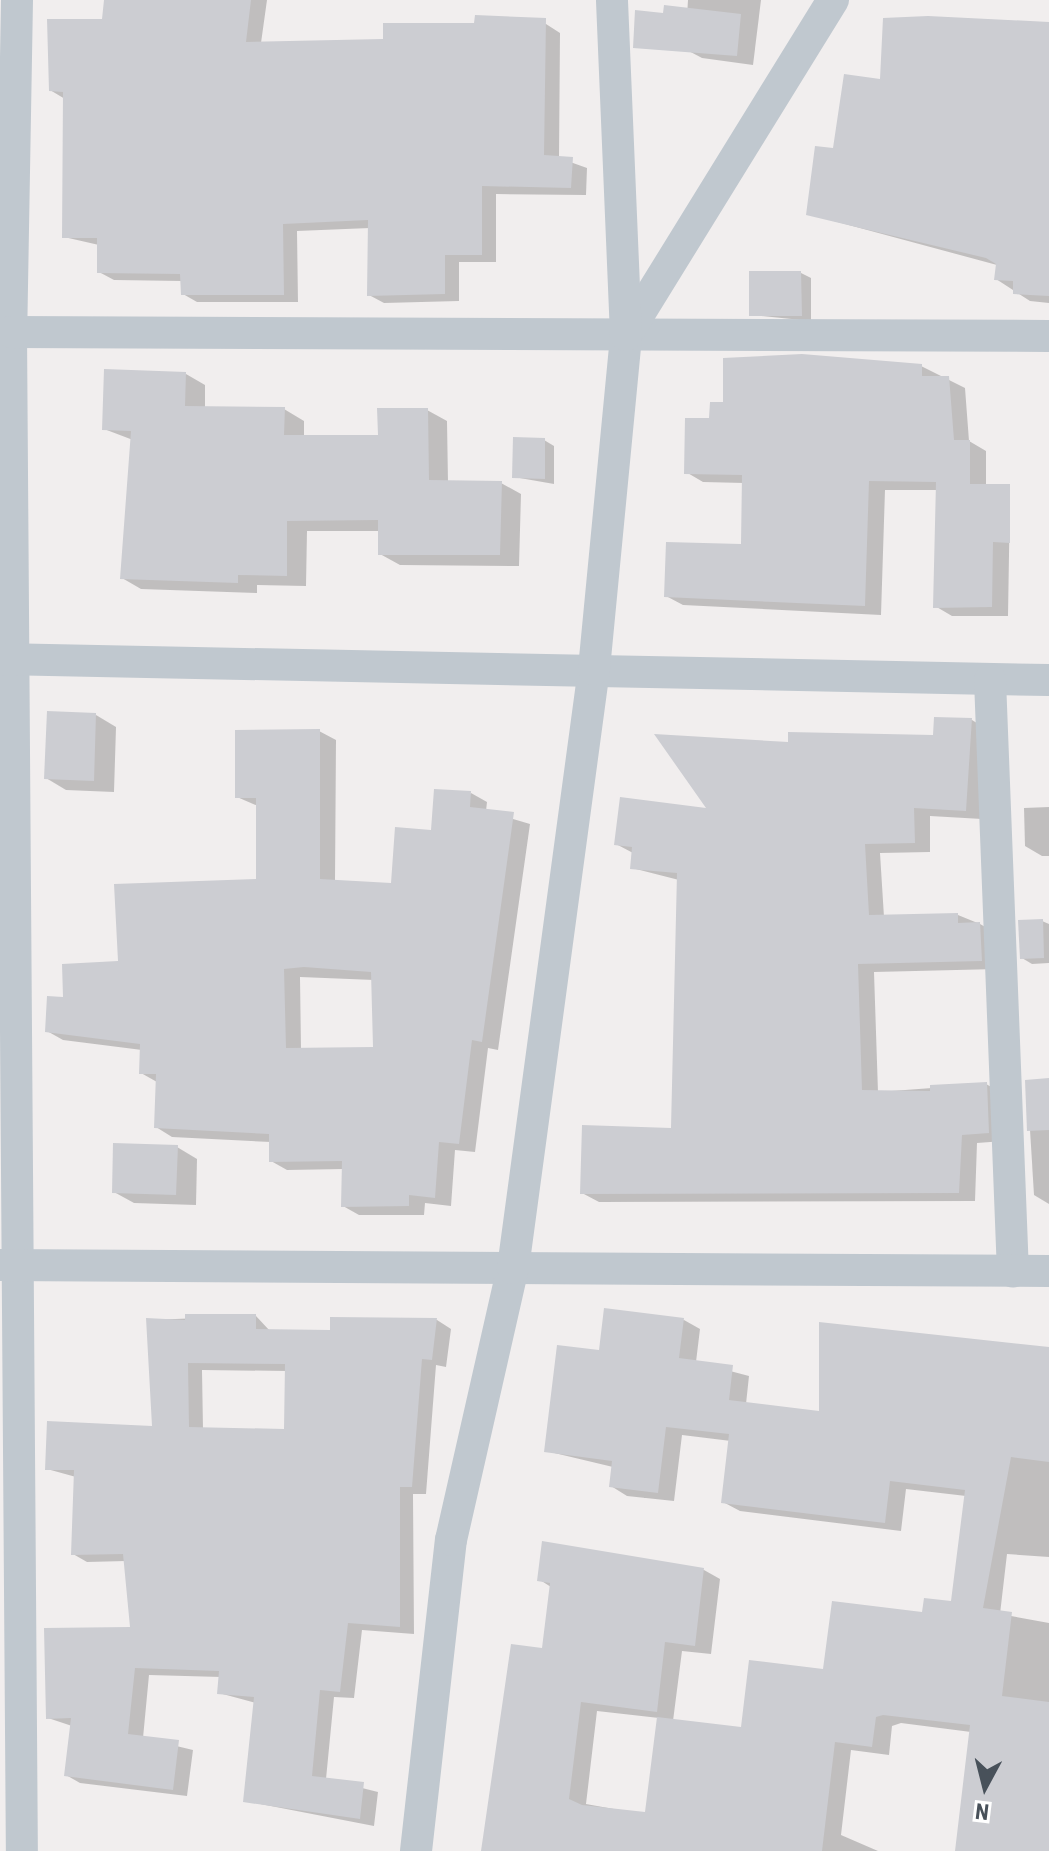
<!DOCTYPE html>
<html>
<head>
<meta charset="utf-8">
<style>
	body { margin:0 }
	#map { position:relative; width:1049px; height:1851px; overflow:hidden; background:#f1eeee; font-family:"Roboto Condensed",sans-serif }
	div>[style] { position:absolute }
	.shadow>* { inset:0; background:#0003 }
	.building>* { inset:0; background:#cccdd2 }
	.street>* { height:32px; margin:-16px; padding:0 16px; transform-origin:16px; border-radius:16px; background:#c0c8cf }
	span { translate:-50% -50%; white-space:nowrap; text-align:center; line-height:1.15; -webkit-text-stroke:7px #fff; paint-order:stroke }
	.north { position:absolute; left:945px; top:1747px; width:80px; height:80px; -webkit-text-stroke:6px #fff; paint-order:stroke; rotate:187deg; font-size:22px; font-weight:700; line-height:32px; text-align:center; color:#48515a }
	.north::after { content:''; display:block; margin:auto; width:28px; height:36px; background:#48515a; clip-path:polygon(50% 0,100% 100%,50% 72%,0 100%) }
</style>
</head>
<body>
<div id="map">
	<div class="shadow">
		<i style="clip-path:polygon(214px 0,267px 0,261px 43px,386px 41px,546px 24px,560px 33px,559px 158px,587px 168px,586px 195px,496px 194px,496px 262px,459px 262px,459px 301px,384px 303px,369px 295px,370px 228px,297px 231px,298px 302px,197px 302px,183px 294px,182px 281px,114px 280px,99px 272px,99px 245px,64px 237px,65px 99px,50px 90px,211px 33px)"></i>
		<i style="clip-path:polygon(688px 0,761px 0,753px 65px,702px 58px,685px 49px)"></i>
		<i style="clip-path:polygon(1049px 25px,1049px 303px,1030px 301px,996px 279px,997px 265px,808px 214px,835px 150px,882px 82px)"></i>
		<i style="clip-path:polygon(801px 273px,811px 278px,811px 321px,751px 315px)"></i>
		<i style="clip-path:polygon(921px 366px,965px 388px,969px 441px,986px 451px,986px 486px,1010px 495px,1008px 616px,952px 616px,935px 606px,938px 490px,885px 490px,881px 615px,683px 605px,666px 596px,743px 546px,744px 483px,703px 482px,686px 472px,725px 404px)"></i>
		<i style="clip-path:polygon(186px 374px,205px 385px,205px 408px,284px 409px,304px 421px,304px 437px,380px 437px,427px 410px,447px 421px,448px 482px,501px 483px,521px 494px,519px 566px,400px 565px,380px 554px,380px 531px,307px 531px,306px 586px,257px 585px,257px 593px,141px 589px,122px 578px,133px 440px,104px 429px)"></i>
		<i style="clip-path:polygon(544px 440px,554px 446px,554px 484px,514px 477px)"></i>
		<i style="clip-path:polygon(96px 715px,116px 727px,114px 792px,66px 790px,46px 778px)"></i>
		<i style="clip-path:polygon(936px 719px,972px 720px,988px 730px,982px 819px,930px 816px,930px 852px,880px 853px,884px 917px,958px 915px,980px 924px,996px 933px,998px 969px,874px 972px,878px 1092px,986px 1084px,1002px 1093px,1004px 1141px,977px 1143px,975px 1201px,599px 1202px,582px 1193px,673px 1130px,679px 880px,632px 868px,633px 853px,616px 844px,710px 810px,790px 744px,935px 737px)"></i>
		<i style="clip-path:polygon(evenodd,319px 731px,336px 740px,335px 882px,393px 885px,471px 793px,487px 802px,486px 811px,530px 824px,498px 1050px,488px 1048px,475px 1152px,455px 1150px,451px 1206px,425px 1203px,424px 1215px,359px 1215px,343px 1206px,344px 1169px,287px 1170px,271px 1161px,271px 1142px,172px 1137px,156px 1127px,157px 1082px,141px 1073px,142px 1050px,63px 1040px,47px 1031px,65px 999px,258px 881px,258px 806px,237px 797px,319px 731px,300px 977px,374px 980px,375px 1049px,301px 1049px,300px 977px)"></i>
		<i style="clip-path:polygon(1049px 807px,1049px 856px,1042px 856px,1025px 846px,1024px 808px)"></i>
		<i style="clip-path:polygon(1042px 921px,1049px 924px,1049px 963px,1032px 964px,1022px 958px)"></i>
		<i style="clip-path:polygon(1049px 1080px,1049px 1204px,1034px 1195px,1027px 1081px)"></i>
		<i style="clip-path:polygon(177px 1147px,197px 1159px,196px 1205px,134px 1203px,114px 1192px)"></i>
		<i style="clip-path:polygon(evenodd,256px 1316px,270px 1331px,332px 1332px,332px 1319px,437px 1320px,451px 1329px,446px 1367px,436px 1365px,426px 1494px,413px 1494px,414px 1634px,362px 1630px,354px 1698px,334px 1697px,326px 1779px,378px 1792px,374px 1826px,245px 1801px,256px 1703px,219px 1693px,221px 1677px,149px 1675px,143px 1738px,193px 1750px,187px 1796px,80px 1783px,66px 1775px,72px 1726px,48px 1718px,132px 1629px,126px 1561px,87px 1562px,73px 1554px,76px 1477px,47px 1469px,154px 1428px,148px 1320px,256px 1316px,202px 1370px,287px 1371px,286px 1431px,203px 1429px,202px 1370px)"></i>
		<i style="clip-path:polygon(evenodd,684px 1320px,700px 1329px,696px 1362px,749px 1376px,746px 1404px,821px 1413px,1049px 1348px,1049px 1557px,1007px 1554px,1000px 1614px,1049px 1623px,1049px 1851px,957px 1851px,971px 1732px,901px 1723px,892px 1726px,889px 1755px,851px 1750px,841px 1835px,878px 1851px,487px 1851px,544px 1650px,551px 1587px,540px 1580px,704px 1570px,720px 1579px,711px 1654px,682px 1651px,673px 1721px,742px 1729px,825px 1671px,953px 1603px,966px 1496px,906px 1489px,901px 1531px,740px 1511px,723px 1502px,731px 1441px,682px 1435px,674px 1501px,627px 1496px,611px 1486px,613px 1467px,546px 1451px,601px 1352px,684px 1320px,597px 1711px,659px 1718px,647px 1815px,586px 1804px,597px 1711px)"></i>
	</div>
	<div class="building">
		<i style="clip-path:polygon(104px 0,251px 0,246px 42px,383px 39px,383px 23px,474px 23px,475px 15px,546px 18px,544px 155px,573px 157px,571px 188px,482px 186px,482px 255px,445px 255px,445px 294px,367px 296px,368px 220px,283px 224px,284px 295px,181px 295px,180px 274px,97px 273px,97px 238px,62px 238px,63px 92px,49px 91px,47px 19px,102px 19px)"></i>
		<i style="clip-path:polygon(664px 5px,741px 14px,737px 56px,633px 48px,635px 10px,663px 13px)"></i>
		<i style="clip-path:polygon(928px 16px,1049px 22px,1049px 296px,1013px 294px,1013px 281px,994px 280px,996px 264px,986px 258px,806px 215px,815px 146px,833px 148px,844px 74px,880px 79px,883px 18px)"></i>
		<i style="clip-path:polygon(749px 271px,801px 271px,802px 316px,749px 316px)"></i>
		<i style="clip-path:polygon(802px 354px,922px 364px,922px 376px,949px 376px,954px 440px,970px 440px,970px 484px,1010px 484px,1010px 543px,993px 542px,992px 607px,933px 608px,936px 482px,869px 481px,865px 606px,664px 597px,666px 542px,741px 544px,742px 475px,684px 474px,685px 418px,709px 418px,710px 402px,723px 402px,723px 358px)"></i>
		<i style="clip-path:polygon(104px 369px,186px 372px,185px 406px,285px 407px,284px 435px,378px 435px,377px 408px,428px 408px,429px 480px,502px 481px,500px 555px,378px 555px,378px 520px,287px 521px,287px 576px,238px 575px,238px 583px,120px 579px,131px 431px,102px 430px)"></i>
		<i style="clip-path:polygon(513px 437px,545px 438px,545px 479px,512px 478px)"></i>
		<i style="clip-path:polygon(47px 711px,96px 713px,94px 781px,44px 779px)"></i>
		<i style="clip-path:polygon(934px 717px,972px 718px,966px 811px,914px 808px,915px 843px,865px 844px,869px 915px,958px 913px,958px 923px,980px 922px,982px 961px,858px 964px,862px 1090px,930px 1091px,930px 1085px,987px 1082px,989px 1133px,962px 1135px,959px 1193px,580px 1194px,582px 1125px,671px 1128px,677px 873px,630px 869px,632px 847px,614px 845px,620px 797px,706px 808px,654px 734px,788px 742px,788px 732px,933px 735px)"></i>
		<i style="clip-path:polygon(evenodd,320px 729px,320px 879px,391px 883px,395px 827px,431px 830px,434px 789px,471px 791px,470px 807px,514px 812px,482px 1042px,472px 1040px,459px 1144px,439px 1142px,435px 1198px,409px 1195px,409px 1206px,341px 1207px,342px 1161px,269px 1162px,269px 1134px,154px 1128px,156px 1074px,139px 1074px,140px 1044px,45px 1032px,47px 996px,63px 997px,62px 964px,118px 961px,114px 884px,256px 879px,256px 798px,235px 798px,235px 730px,320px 729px,304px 967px,371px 972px,373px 1047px,286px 1048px,284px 969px,304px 967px)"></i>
		<i style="clip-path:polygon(1043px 919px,1044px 958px,1020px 959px,1018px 920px)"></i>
		<i style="clip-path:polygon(1049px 1078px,1049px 1130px,1027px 1131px,1025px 1080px)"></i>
		<i style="clip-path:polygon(113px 1143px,178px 1145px,176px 1195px,112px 1193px)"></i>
		<i style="clip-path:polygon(604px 1308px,684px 1318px,679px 1358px,733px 1365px,729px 1400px,819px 1411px,819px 1322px,1049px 1347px,1049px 1462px,1011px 1457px,983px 1608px,1012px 1612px,1002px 1696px,1049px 1702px,1049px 1851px,955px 1851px,970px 1725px,883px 1715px,876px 1717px,872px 1747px,835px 1742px,822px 1851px,481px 1851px,511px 1644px,542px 1648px,550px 1583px,537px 1581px,542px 1541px,704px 1568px,695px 1646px,665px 1642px,657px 1712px,581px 1702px,569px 1799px,582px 1805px,645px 1812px,657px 1717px,741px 1727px,749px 1660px,823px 1669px,832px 1601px,922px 1612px,924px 1598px,951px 1601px,965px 1490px,890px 1481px,885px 1523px,721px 1503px,729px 1434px,666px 1427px,658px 1493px,609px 1487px,612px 1461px,544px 1452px,557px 1345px,599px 1350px)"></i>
		<i style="clip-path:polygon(evenodd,185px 1314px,256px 1314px,256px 1329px,330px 1330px,330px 1317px,437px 1318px,432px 1360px,422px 1359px,412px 1487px,400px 1487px,400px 1627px,348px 1623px,340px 1692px,320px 1690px,312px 1776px,364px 1782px,360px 1819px,243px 1802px,254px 1697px,217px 1694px,219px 1671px,135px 1668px,128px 1734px,179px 1740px,173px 1790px,64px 1776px,71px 1718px,46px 1719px,44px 1628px,130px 1627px,123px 1554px,71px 1555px,74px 1470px,45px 1470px,47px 1421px,152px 1426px,146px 1318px,185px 1320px,185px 1314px,188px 1363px,285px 1364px,284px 1429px,189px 1427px,188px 1363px)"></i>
	</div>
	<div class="street">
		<i style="left:17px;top:0;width:332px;rotate:91deg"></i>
		<i style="left:11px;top:332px;width:1519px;rotate:89.59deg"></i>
		<i style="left:11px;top:332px;width:1038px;rotate:0.22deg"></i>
		<i style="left:626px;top:335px;width:394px;rotate:-58.3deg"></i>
		<i style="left:0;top:659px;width:1049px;rotate:1.15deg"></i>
		<i style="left:990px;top:680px;width:592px;rotate:87.78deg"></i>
		<i style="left:0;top:1265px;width:1049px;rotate:0.33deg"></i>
		<i style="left:416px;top:1851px;width:313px;rotate:-83.6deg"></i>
		<i style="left:451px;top:1540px;width:279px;rotate:-77.2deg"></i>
		<i style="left:513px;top:1268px;width:604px;rotate:-82.3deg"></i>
		<i style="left:594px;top:669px;width:336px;rotate:-84.5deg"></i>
		<i style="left:626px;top:335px;width:335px;rotate:-92.4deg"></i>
	</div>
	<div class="north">N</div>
</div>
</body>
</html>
